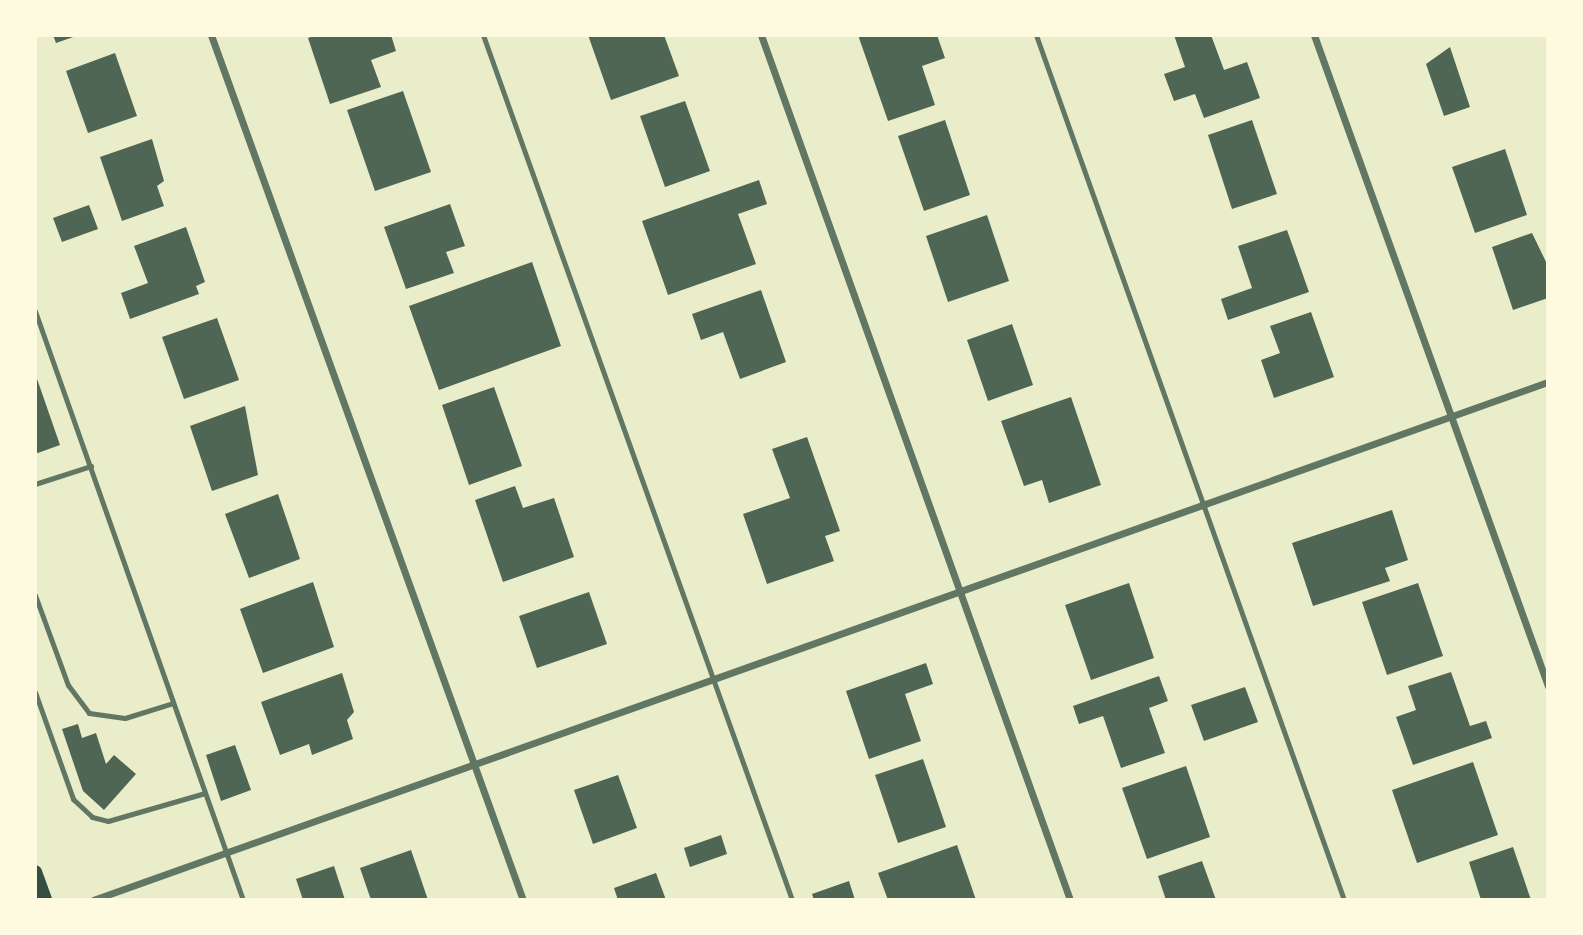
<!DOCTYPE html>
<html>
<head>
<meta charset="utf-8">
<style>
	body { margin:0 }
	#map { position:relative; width:1583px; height:935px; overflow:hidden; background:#e9edc9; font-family:"PT Sans Narrow",sans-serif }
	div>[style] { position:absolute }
	.building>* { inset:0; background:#4f6655 }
	.service>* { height:5px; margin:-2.5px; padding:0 2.5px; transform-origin:2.5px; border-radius:2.5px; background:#617663 }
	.minor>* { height:7px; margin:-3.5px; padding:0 3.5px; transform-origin:3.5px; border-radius:3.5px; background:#617663 }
	.secondary>* { height:14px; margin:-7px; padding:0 7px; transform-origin:7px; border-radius:7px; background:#344e41 }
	span { translate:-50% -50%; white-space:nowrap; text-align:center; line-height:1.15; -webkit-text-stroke:5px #fefae0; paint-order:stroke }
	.frame { position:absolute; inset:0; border:37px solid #fefae0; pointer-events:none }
</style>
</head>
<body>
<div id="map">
	<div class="building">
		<i style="clip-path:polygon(53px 35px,79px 35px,56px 43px)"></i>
		<i style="clip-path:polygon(316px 35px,391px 35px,396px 51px,371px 60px,381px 87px,330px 104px,308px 38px)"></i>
		<i style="clip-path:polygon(588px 35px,664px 35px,679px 76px,611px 100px)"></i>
		<i style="clip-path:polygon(858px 35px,937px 35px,945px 58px,922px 66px,935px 105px,888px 121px)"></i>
		<i style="clip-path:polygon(1174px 35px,1211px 35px,1224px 70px,1247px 62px,1260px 98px,1204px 118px,1195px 94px,1174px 101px,1164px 74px,1185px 67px)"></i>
		<i style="clip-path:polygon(1450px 47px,1470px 107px,1444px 116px,1426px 64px)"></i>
		<i style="clip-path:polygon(115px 53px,137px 116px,88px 133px,66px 71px)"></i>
		<i style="clip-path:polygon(403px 91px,431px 172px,375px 191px,347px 110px)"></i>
		<i style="clip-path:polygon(685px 101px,710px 171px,665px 187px,640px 116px)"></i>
		<i style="clip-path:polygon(945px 120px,970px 195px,924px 211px,898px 136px)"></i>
		<i style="clip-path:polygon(1252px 120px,1277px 194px,1232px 209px,1208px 135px)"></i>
		<i style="clip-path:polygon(152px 139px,164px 181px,157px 186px,164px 206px,122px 221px,100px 157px)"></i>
		<i style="clip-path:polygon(1505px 149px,1527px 215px,1475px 233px,1452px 167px)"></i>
		<i style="clip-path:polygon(759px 180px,767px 204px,738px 214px,756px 264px,668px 295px,642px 221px)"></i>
		<i style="clip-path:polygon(450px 204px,465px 246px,446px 252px,454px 273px,406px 289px,384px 227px)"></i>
		<i style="clip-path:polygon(89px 205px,98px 229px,62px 242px,53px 218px)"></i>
		<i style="clip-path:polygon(987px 215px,1009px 281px,948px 302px,926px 236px)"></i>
		<i style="clip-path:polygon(186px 227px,205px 282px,196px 286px,199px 294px,130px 319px,121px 293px,148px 283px,134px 246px)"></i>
		<i style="clip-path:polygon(1287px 230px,1309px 292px,1228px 320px,1221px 299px,1252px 288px,1238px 246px)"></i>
		<i style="clip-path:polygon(1532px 233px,1548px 266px,1548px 298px,1513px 310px,1492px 247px)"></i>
		<i style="clip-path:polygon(532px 262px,561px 346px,439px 390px,409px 306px)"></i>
		<i style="clip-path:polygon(761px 290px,786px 362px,740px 379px,723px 332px,701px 340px,692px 314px)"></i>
		<i style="clip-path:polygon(1311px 312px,1334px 377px,1274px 398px,1261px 360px,1280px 353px,1270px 326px)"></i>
		<i style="clip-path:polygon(217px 318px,239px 380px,184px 399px,162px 337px)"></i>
		<i style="clip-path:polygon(1012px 324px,1033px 385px,988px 401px,967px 340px)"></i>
		<i style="clip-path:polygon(35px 373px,60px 445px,35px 454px)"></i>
		<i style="clip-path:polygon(494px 387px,522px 466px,469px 485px,442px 405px)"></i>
		<i style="clip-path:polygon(1071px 397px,1101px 485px,1049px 503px,1042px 480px,1024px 486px,1001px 421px)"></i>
		<i style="clip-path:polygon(245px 406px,258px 475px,212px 491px,190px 426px)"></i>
		<i style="clip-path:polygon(807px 437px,840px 531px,825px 536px,834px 561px,767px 584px,743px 514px,790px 498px,772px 449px)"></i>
		<i style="clip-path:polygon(515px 486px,523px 508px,554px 498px,574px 557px,503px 582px,475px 500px)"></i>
		<i style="clip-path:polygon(278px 494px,300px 559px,249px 578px,225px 514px)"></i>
		<i style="clip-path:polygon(1392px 510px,1408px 560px,1385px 568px,1390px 581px,1313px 606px,1292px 543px)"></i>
		<i style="clip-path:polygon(313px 582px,334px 647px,263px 673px,240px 609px)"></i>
		<i style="clip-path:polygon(1129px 583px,1154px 658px,1091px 680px,1065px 605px)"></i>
		<i style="clip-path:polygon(1418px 583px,1443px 656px,1387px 675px,1362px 602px)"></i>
		<i style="clip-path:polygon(589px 592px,607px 644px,537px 668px,519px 616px)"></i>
		<i style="clip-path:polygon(926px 663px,933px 684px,905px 694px,921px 741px,869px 759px,846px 691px)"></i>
		<i style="clip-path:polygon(1451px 672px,1470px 726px,1486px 721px,1492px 738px,1413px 765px,1396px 717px,1416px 710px,1408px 686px)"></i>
		<i style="clip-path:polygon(342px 673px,354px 712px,347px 720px,353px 739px,312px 755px,309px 744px,280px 755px,261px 702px)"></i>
		<i style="clip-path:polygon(1159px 676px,1168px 701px,1149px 708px,1165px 753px,1121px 768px,1103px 716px,1079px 724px,1073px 706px)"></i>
		<i style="clip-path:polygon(1245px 687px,1258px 722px,1204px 741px,1191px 705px)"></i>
		<i style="clip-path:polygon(78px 724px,82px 738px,96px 733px,106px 764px,114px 755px,136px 774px,104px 810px,83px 791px,62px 729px)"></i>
		<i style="clip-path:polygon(235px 745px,251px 790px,221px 801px,206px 755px)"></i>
		<i style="clip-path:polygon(923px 759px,946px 827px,898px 843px,875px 775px)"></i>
		<i style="clip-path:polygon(1473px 762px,1498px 835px,1417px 863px,1392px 790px)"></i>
		<i style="clip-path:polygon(1186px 766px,1210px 837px,1147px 859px,1122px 788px)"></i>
		<i style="clip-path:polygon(618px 775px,637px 828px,593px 844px,574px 790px)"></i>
		<i style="clip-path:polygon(721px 835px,727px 854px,690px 867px,684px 848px)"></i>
		<i style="clip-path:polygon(957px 845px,976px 900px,888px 900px,878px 873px)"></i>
		<i style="clip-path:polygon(1513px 847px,1531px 900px,1481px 900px,1469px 862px)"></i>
		<i style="clip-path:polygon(411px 850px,428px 900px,371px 900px,360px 868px)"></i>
		<i style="clip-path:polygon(1202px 861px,1216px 900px,1166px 900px,1158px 876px)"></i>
		<i style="clip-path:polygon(334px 866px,345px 900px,303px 900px,296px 879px)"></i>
		<i style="clip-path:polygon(656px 873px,666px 900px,618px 900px,614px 888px)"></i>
		<i style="clip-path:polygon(849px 881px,855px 900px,814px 900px,812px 894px)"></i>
	</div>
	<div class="service">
		<i style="left:483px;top:35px;width:919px;rotate:70.34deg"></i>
		<i style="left:1036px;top:35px;width:918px;rotate:70.4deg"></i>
		<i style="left:35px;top:311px;width:625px;rotate:70.55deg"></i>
		<i style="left:35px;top:484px;width:59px;rotate:-17.8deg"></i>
		<i style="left:35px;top:595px;width:96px;rotate:69.9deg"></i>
		<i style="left:68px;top:685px;width:35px;rotate:53deg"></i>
		<i style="left:89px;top:713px;width:36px;rotate:8deg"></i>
		<i style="left:125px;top:718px;width:50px;rotate:-17.4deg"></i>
		<i style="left:35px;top:692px;width:114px;rotate:70.4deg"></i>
		<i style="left:73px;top:799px;width:26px;rotate:43deg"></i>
		<i style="left:92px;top:817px;width:16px;rotate:14deg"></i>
		<i style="left:108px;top:821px;width:101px;rotate:-16.1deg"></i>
	</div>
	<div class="minor">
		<i style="left:211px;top:35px;width:920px;rotate:70.17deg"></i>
		<i style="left:761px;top:35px;width:919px;rotate:70.34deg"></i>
		<i style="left:1314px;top:35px;width:692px;rotate:70.23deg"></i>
		<i style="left:93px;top:900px;width:1544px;rotate:-19.6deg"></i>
	</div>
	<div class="secondary">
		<i style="left:35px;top:872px;width:30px;rotate:70deg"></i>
	</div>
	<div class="frame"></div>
</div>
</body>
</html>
